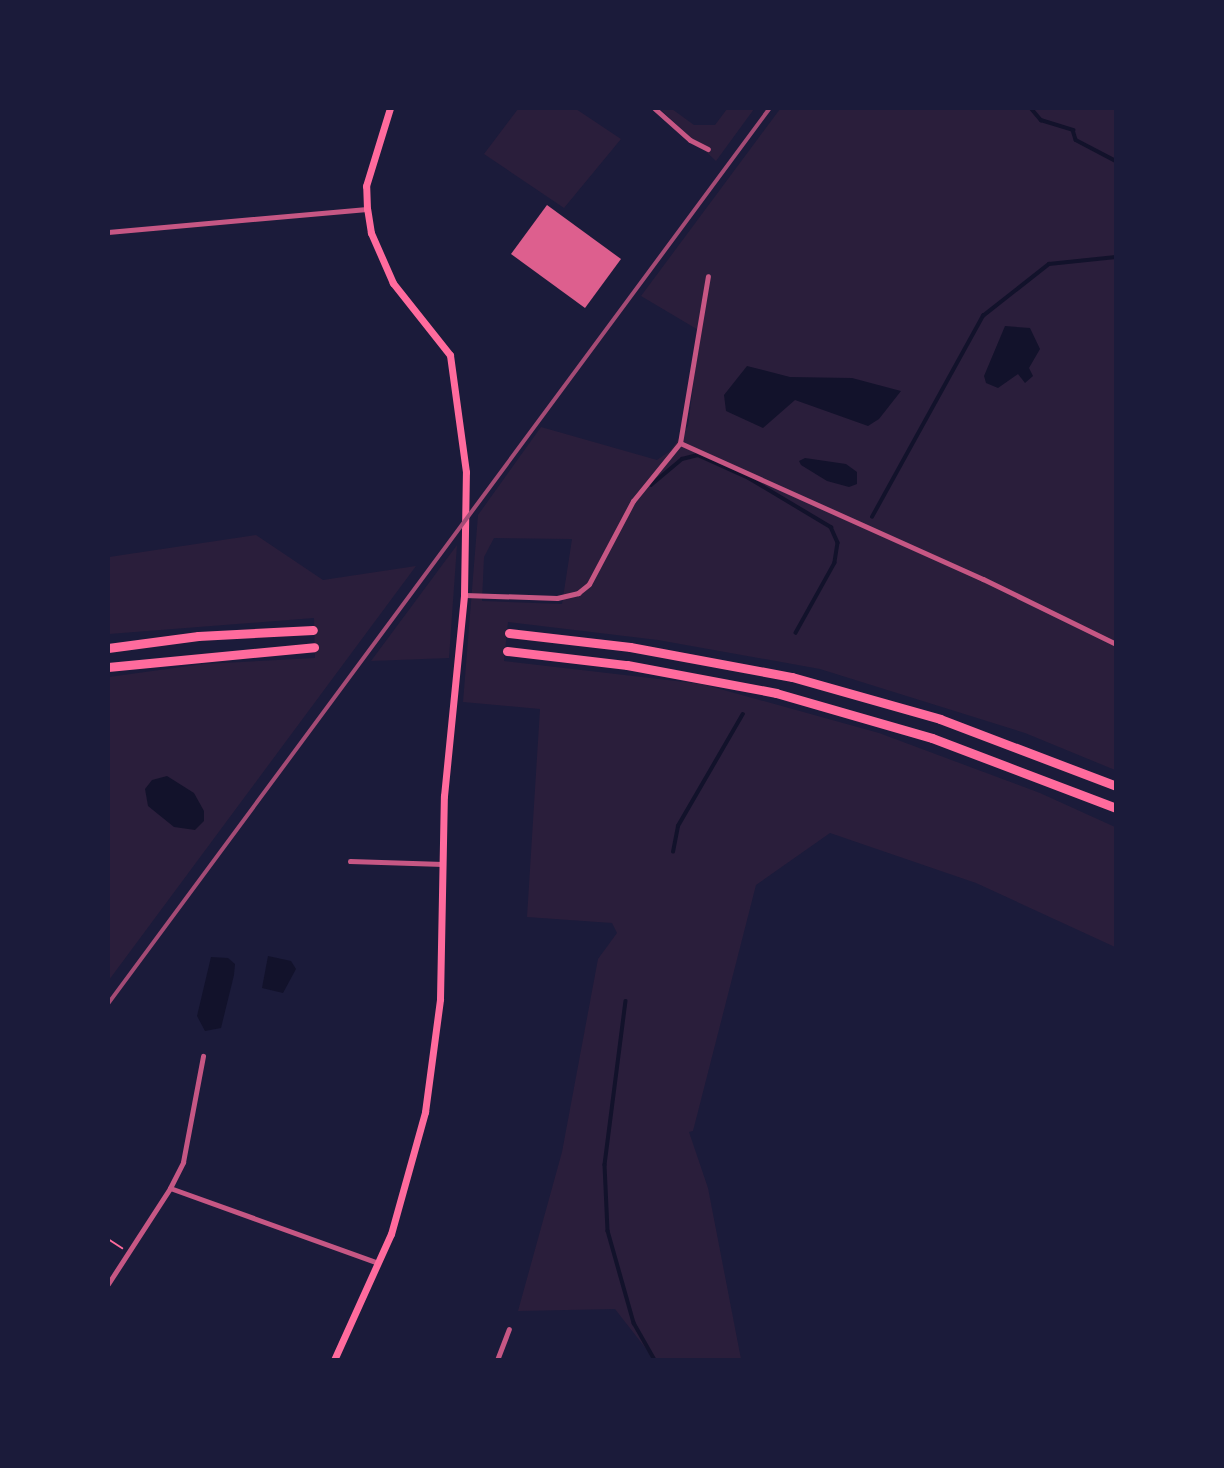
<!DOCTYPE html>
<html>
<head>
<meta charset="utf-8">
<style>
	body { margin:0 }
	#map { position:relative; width:1224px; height:1468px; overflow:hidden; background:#1b1b3a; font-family:Helvetica,sans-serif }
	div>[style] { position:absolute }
	.green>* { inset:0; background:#2a1e3b }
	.water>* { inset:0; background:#12122b }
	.stream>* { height:3.5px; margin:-1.75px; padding:0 1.75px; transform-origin:1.75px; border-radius:1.75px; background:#12122b }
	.building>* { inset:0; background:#dd5f8e }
	.path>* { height:2px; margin:-1px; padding:0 1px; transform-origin:1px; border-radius:1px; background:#ff6b9d }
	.minor>* { height:5px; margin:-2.5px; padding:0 2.5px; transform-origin:2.5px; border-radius:2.5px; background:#c65784 }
	.secondary>* { height:7px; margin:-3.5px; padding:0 3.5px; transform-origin:3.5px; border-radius:3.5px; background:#ff6b9d }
	.motorway>* { height:9px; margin:-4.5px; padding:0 4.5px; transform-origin:4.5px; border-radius:4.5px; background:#ff6b9d }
	.rail>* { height:3.5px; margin:-1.75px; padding:0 1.75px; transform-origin:1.75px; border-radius:1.75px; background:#a44b75 }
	span { translate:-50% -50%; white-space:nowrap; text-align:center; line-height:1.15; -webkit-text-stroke:5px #1b1b3a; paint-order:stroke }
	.frame { position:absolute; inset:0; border:110px solid #1b1b3a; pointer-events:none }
</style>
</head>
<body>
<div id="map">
	<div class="green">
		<i style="clip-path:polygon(518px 109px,576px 109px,621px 139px,564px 208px,484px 154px)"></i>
		<i style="clip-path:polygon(660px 109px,672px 109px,694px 125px,715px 125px,727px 109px,754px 109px,716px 161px)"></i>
		<i style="clip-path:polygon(evenodd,780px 109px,1115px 109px,1115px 770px,1025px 733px,820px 669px,658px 640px,508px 622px,504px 661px,702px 684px,879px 733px,1040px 793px,1115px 827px,1115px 947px,976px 883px,830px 833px,756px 885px,693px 1131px,689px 1132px,708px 1188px,741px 1359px,654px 1359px,615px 1309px,518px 1311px,562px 1152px,598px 959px,617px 933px,612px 923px,527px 917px,540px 709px,463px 702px,478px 515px,541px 427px,657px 460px,670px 451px,688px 426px,700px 331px,641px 296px,780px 109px,494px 538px,572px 539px,562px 604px,482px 601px,484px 557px,494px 538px)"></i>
		<i style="clip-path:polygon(256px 535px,323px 580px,416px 566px,109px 980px,109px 677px,203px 664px,315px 658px,314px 618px,109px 634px,109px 557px)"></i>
		<i style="clip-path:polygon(457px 545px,449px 658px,371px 661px)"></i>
	</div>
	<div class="water">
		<i style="clip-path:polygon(1005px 326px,1030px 328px,1040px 349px,1029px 368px,1033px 376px,1025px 383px,1018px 374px,998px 388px,986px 383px,984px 376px)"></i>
		<i style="clip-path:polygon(747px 366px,790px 377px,852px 378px,901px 391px,879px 419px,868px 426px,795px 400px,763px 428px,726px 411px,724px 395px)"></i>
		<i style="clip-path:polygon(805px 458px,846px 464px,857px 472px,857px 484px,849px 487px,827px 481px,801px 465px,799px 461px)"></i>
		<i style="clip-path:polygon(167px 776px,194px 793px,204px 811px,204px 821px,195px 830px,174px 827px,148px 806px,145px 789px,152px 780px)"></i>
		<i style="clip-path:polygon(268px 956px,291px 961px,296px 969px,283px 993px,262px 988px)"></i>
		<i style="clip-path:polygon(211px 957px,228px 958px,235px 964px,234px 975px,221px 1028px,205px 1031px,197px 1016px)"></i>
	</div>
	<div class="stream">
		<i style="left:1031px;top:108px;width:16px;rotate:50deg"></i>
		<i style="left:1041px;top:120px;width:34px;rotate:17deg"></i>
		<i style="left:1073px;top:130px;width:10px;rotate:73deg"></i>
		<i style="left:1076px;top:140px;width:45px;rotate:27.7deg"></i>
		<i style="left:651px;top:485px;width:40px;rotate:-40deg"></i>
		<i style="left:682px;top:459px;width:16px;rotate:-14deg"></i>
		<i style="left:698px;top:455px;width:56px;rotate:24.3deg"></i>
		<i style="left:749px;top:478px;width:96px;rotate:30.9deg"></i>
		<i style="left:831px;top:527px;width:17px;rotate:66deg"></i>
		<i style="left:838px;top:543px;width:20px;rotate:99deg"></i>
		<i style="left:835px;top:563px;width:80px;rotate:119.1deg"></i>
		<i style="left:872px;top:517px;width:230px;rotate:-61.1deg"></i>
		<i style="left:983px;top:316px;width:84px;rotate:-38.2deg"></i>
		<i style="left:1049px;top:264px;width:67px;rotate:-6deg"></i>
		<i style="left:673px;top:852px;width:26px;rotate:-79deg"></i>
		<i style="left:678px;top:826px;width:129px;rotate:-59.9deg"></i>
		<i style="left:626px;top:1001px;width:165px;rotate:97.3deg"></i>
		<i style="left:605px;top:1165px;width:66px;rotate:87.4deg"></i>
		<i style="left:608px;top:1231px;width:96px;rotate:74.2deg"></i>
		<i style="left:634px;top:1323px;width:43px;rotate:60.4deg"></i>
	</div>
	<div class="building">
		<i style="clip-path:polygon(547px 205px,621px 259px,585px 308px,511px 254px)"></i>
	</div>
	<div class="path">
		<i style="left:108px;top:1239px;width:17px;rotate:33deg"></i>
	</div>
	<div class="minor">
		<i style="left:654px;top:108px;width:48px;rotate:41.6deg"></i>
		<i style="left:690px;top:140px;width:20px;rotate:27deg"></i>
		<i style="left:108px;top:232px;width:260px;rotate:-5.1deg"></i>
		<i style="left:680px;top:443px;width:332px;rotate:24.2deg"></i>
		<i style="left:983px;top:579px;width:148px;rotate:26deg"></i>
		<i style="left:464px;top:595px;width:93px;rotate:1.8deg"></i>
		<i style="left:557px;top:598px;width:22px;rotate:-13deg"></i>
		<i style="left:578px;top:593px;width:14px;rotate:-39deg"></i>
		<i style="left:589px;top:584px;width:94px;rotate:-62.1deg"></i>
		<i style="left:633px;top:501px;width:75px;rotate:-51deg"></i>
		<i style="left:680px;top:443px;width:169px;rotate:-80.5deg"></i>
		<i style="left:350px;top:861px;width:93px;rotate:1.8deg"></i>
		<i style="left:170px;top:1188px;width:29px;rotate:-63deg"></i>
		<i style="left:183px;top:1162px;width:108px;rotate:-79.3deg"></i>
		<i style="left:108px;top:1284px;width:114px;rotate:-57.1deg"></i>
		<i style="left:170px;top:1188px;width:221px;rotate:19.8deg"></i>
		<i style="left:497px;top:1360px;width:33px;rotate:-69deg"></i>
	</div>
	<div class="secondary">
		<i style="left:334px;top:1360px;width:138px;rotate:-65.7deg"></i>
		<i style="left:391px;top:1234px;width:127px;rotate:-74.4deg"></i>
		<i style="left:425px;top:1112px;width:114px;rotate:-82.4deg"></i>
		<i style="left:440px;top:999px;width:203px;rotate:-88.9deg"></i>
		<i style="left:444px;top:796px;width:202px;rotate:-84.3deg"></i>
		<i style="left:464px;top:595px;width:123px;rotate:-89.1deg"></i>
		<i style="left:466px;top:472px;width:118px;rotate:-97.8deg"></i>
		<i style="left:450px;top:355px;width:92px;rotate:-128.4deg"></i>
		<i style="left:393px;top:283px;width:55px;rotate:-113.7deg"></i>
		<i style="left:371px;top:233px;width:24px;rotate:-99deg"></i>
		<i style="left:367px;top:209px;width:23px;rotate:-92deg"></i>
		<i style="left:366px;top:186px;width:82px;rotate:-72.9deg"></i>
	</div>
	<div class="motorway">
		<i style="left:509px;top:633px;width:122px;rotate:6.6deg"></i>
		<i style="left:630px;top:647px;width:165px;rotate:10.5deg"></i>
		<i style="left:792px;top:677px;width:154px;rotate:15.8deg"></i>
		<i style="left:940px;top:719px;width:188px;rotate:20.8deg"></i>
		<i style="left:108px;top:648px;width:91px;rotate:-7.6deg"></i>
		<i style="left:198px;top:636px;width:115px;rotate:-3deg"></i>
		<i style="left:507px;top:651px;width:121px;rotate:6.7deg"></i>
		<i style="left:627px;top:665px;width:152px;rotate:10.6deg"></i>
		<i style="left:776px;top:693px;width:162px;rotate:16.1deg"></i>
		<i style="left:932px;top:738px;width:197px;rotate:20.8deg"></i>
		<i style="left:108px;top:667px;width:207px;rotate:-5.5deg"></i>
	</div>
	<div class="rail">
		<i style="left:108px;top:1004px;width:1114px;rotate:-53.54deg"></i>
	</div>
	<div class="frame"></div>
</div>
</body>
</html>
